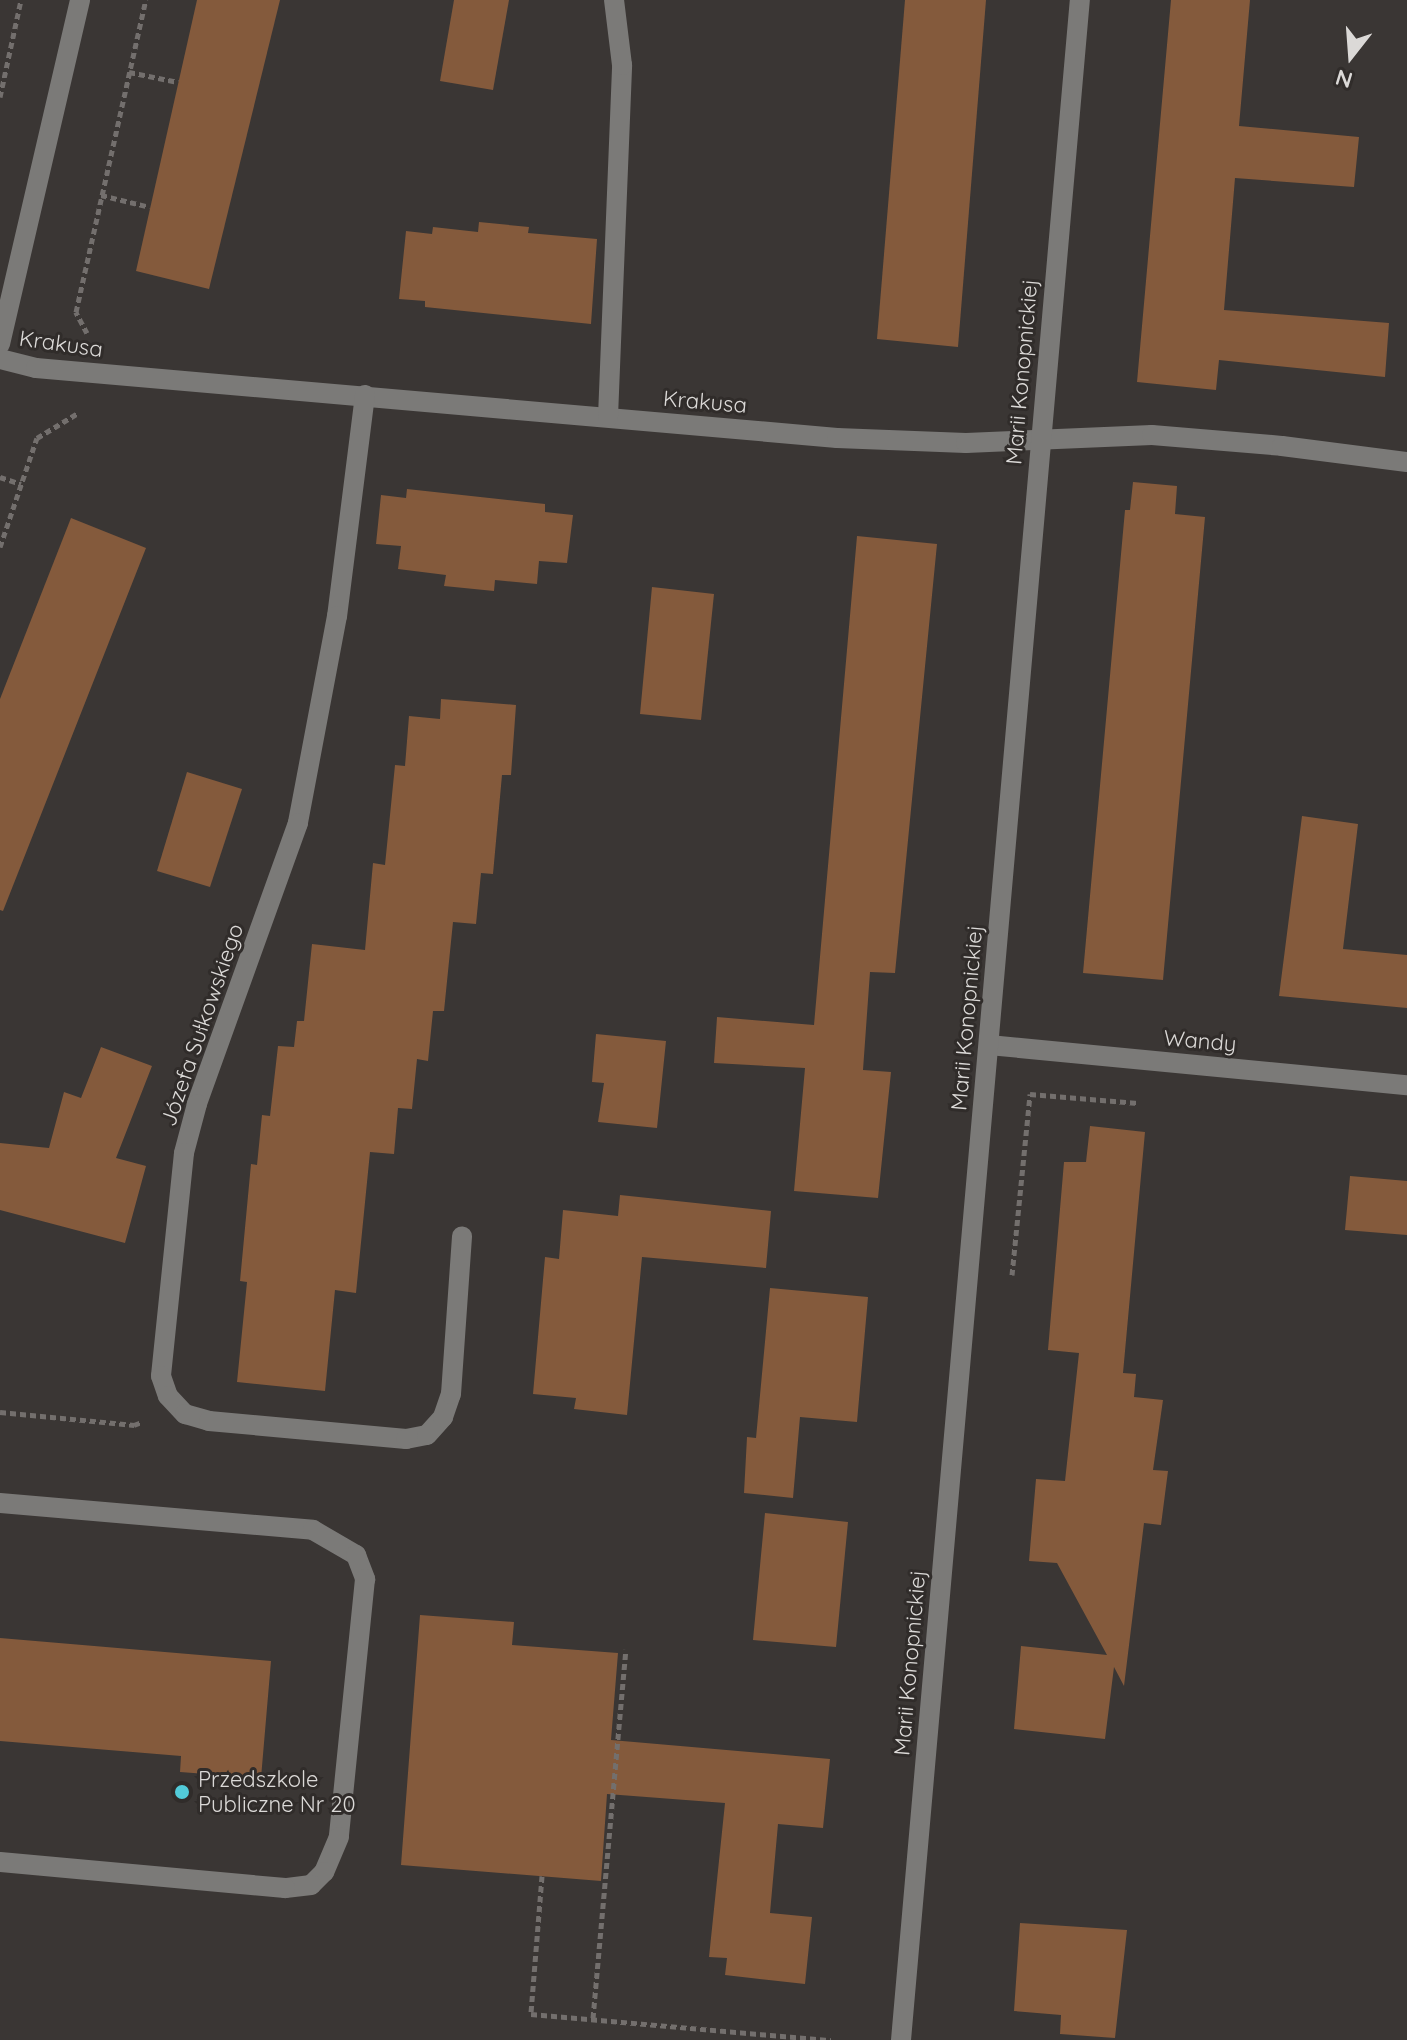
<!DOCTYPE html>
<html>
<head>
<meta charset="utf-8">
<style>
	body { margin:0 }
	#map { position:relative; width:1407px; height:2040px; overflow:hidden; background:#3a3634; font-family:Quicksand,sans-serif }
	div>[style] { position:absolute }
	.building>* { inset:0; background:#845a3c }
	.path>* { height:5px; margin-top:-2.5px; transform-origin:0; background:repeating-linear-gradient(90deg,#736f6d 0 6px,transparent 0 10px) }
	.minor>* { height:20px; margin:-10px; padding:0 10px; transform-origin:10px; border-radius:10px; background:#7b7a78 }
	.dots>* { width:22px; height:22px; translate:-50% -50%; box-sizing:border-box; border:4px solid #302c2a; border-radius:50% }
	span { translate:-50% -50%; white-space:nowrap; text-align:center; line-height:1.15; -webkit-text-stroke:6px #302c2a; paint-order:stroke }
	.street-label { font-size:22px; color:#dbd9d7 }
	.poi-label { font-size:22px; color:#dbd9d7 }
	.left { translate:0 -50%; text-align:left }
	.north { position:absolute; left:1311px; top:16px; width:80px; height:80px; -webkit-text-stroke:6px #302c2a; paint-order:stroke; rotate:197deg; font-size:22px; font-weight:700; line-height:32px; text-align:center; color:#dbd9d7 }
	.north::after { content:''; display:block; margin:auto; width:28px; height:36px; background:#dbd9d7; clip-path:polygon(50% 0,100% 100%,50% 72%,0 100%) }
</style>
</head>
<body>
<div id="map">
	<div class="building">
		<i style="clip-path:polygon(197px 0,280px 0,209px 289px,136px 271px)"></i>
		<i style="clip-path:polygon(454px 0,509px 0,493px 90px,440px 81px)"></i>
		<i style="clip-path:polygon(905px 0,986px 0,958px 347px,877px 339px)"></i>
		<i style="clip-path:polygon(1171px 0,1250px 0,1239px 126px,1359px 137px,1354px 187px,1235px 178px,1224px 310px,1389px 323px,1385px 377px,1219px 360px,1216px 390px,1137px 382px)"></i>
		<i style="clip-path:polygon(479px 222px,529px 227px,528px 233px,597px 239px,591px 324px,425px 307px,425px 301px,399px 299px,406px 231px,432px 234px,433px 227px,478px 232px)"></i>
		<i style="clip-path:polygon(1133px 482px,1177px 486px,1175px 514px,1205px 517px,1163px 980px,1083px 973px,1125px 510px,1130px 510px)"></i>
		<i style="clip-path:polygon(407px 489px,545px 504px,545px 512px,573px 515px,567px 563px,539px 561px,537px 584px,495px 580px,494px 591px,444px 586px,446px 575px,398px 569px,401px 546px,376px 544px,381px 495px,406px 498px)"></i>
		<i style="clip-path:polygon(71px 518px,146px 548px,3px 911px,0 910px,0 699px)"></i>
		<i style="clip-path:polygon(857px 536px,937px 544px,895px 973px,870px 972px,863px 1070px,891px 1072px,878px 1198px,794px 1191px,805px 1068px,714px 1063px,717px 1017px,814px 1025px)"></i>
		<i style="clip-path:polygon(652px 587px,714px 594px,701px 720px,640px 714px)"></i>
		<i style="clip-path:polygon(441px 699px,516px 705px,511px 775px,502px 775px,493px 874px,481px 873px,476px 924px,453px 922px,444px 1011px,433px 1011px,428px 1061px,417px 1059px,412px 1109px,398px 1108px,394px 1154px,370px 1152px,356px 1293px,335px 1290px,325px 1391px,237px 1382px,247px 1282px,240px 1281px,251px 1164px,257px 1165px,262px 1115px,270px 1116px,278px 1046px,294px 1047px,297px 1021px,304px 1021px,312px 944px,365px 950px,373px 863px,385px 865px,395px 765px,405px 766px,409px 716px,440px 719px)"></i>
		<i style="clip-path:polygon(187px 772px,242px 789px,210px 887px,157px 871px)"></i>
		<i style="clip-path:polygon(1302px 816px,1358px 824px,1343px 949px,1407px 955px,1407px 1008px,1279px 996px)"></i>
		<i style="clip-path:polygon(596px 1034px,666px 1041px,657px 1128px,598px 1122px,604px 1083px,592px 1082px)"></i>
		<i style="clip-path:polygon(101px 1047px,152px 1066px,116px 1158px,146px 1166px,125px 1243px,0 1210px,0 1143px,49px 1148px,64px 1092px,81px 1098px)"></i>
		<i style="clip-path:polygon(1090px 1126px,1145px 1132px,1123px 1373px,1136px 1374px,1134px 1397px,1163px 1400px,1153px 1470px,1168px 1471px,1161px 1525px,1144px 1523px,1124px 1686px,1114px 1667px,1105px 1739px,1014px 1729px,1021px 1646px,1107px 1655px,1057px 1563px,1029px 1561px,1036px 1479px,1065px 1481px,1079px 1353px,1048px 1350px,1064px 1162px,1086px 1162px)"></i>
		<i style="clip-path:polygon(1350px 1176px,1407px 1181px,1407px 1235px,1345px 1230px)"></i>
		<i style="clip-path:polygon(620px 1195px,771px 1211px,766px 1268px,642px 1257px,627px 1415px,574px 1409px,576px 1398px,533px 1394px,545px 1257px,559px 1259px,563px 1210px,618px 1216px)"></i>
		<i style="clip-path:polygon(770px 1288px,868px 1297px,857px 1422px,800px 1417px,793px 1498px,744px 1493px,747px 1437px,756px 1438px)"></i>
		<i style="clip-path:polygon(765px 1513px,848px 1522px,836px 1647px,753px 1640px)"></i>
		<i style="clip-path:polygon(420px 1615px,514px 1622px,512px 1645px,618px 1653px,611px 1740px,830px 1759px,823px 1828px,778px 1824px,770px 1913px,812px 1917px,805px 1984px,725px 1975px,727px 1958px,709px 1957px,725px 1803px,607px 1794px,601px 1881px,401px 1865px)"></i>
		<i style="clip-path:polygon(0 1638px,271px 1661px,261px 1778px,180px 1772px,181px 1756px,0 1741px)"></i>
		<i style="clip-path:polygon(1020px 1923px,1127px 1930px,1115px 2038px,1060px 2034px,1061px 2015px,1014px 2011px)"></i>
	</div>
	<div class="path">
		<i style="left:129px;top:72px;width:50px;rotate:11.5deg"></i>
		<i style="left:0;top:97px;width:99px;rotate:-77.8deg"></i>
		<i style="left:101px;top:195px;width:50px;rotate:13.8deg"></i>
		<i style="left:87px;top:333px;width:24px;rotate:-118deg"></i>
		<i style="left:76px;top:312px;width:320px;rotate:-77.4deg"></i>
		<i style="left:0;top:477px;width:22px;rotate:18deg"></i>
		<i style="left:0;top:547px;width:115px;rotate:-71.3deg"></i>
		<i style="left:37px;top:438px;width:48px;rotate:-31.4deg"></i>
		<i style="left:1012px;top:1275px;width:182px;rotate:-84.3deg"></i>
		<i style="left:1030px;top:1094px;width:108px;rotate:4.8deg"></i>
		<i style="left:0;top:1412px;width:135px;rotate:5.5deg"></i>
		<i style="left:134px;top:1425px;width:9px;rotate:-21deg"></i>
		<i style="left:542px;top:1876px;width:138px;rotate:94.6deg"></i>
		<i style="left:531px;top:2014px;width:301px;rotate:5deg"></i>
		<i style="left:593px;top:2018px;width:370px;rotate:-84.9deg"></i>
	</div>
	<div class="minor">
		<i style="left:0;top:344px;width:353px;rotate:-76.9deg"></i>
		<i style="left:0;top:359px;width:37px;rotate:14deg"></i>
		<i style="left:36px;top:368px;width:804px;rotate:4.99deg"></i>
		<i style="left:837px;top:438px;width:129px;rotate:2.2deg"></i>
		<i style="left:966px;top:443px;width:186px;rotate:-2.5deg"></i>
		<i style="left:1152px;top:435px;width:130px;rotate:4.8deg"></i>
		<i style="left:1282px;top:446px;width:126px;rotate:7.3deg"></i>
		<i style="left:365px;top:395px;width:223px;rotate:97.2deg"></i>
		<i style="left:337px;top:616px;width:211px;rotate:100.7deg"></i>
		<i style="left:298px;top:823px;width:299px;rotate:109.8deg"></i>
		<i style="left:197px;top:1104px;width:51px;rotate:104.9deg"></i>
		<i style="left:184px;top:1153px;width:224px;rotate:95.9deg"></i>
		<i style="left:161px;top:1376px;width:21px;rotate:71deg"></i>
		<i style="left:168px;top:1396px;width:25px;rotate:47deg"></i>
		<i style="left:185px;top:1414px;width:25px;rotate:16deg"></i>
		<i style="left:209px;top:1421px;width:198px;rotate:5.2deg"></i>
		<i style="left:406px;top:1439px;width:21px;rotate:-11deg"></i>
		<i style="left:427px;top:1435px;width:24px;rotate:-48deg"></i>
		<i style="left:443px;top:1417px;width:24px;rotate:-71deg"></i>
		<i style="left:451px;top:1394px;width:158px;rotate:-86deg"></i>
		<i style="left:608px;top:417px;width:352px;rotate:-87.7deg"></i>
		<i style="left:622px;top:65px;width:65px;rotate:-97deg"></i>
		<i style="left:989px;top:1045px;width:420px;rotate:5.5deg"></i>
		<i style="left:0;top:1503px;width:314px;rotate:4.9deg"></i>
		<i style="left:313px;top:1530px;width:50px;rotate:30.2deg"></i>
		<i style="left:356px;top:1555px;width:26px;rotate:69deg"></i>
		<i style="left:365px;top:1579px;width:259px;rotate:95.8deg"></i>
		<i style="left:339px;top:1837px;width:38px;rotate:113deg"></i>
		<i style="left:324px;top:1872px;width:18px;rotate:135deg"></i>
		<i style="left:311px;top:1885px;width:26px;rotate:173deg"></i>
		<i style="left:285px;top:1888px;width:286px;rotate:-174.8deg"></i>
		<i style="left:901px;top:2040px;width:2048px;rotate:-84.99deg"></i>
	</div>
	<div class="dots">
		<i style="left:182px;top:1792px;background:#52cbd9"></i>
	</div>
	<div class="street-label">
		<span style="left:61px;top:344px;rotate:8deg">Krakusa</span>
		<span style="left:1022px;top:372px;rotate:-85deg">Marii Konopnickiej</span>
		<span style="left:705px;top:402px;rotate:5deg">Krakusa</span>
		<span style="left:967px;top:1018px;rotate:-85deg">Marii Konopnickiej</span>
		<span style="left:202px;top:1025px;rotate:-71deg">Józefa Sułkowskiego</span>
		<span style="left:1200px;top:1041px;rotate:5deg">Wandy</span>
		<span style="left:910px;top:1663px;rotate:-85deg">Marii Konopnickiej</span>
	</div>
	<div class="poi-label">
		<span class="left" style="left:198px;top:1792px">Przedszkole<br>Publiczne Nr 20</span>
	</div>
	<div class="north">N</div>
</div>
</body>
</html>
